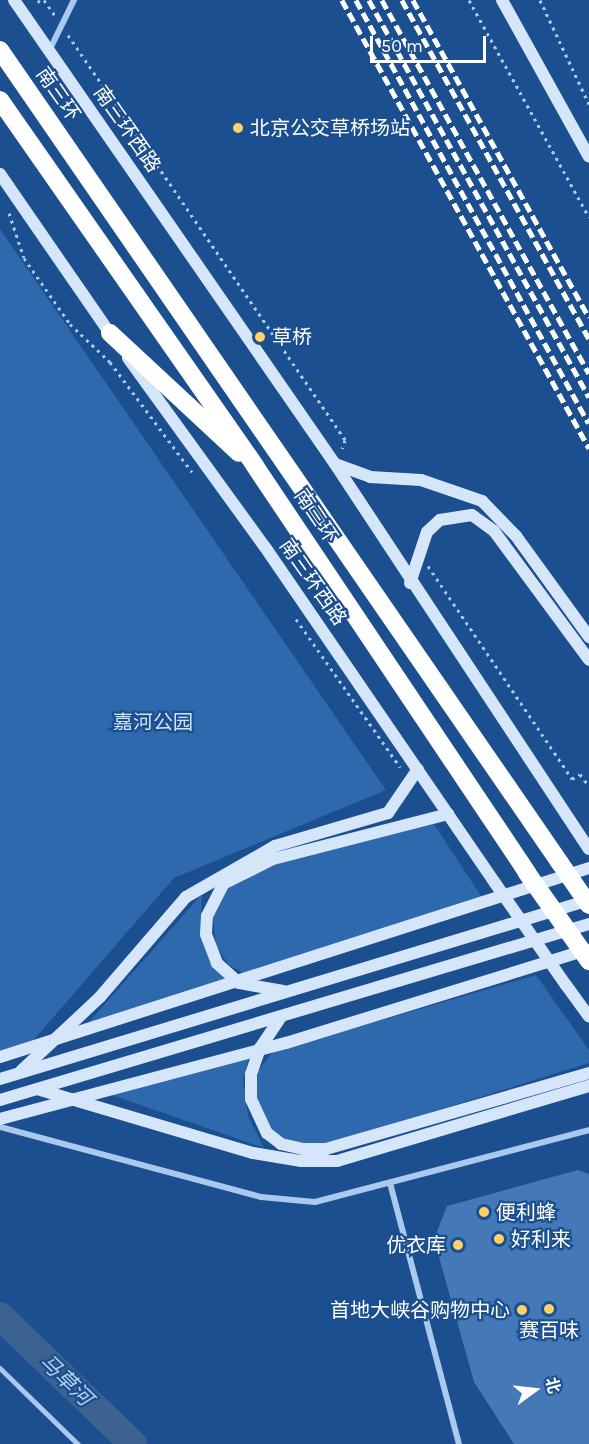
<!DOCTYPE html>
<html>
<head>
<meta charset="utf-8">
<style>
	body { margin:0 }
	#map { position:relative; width:589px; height:1444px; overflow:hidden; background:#1b4f8f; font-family:Karla,"Noto Sans SC",sans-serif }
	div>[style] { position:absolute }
	.green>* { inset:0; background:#2e69ad }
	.river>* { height:28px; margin:-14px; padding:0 14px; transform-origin:14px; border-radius:14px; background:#3c6290 }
	.building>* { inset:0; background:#4478b7 }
	.path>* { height:3px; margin-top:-1.5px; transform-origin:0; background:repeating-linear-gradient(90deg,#a9c9ee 0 3px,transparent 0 7.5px) }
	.lane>* { height:4.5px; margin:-2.25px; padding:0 2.25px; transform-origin:2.25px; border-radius:2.25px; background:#a9c9ee }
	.street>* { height:6px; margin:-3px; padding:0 3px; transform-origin:3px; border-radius:3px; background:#a9c9ee }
	.secondary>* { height:12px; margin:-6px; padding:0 6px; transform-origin:6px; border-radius:6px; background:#d6e6fa }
	.highway>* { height:18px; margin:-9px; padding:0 9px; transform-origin:9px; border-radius:9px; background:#fff }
	.rail>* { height:4.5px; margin-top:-2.25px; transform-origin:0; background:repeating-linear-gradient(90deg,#fff 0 10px,transparent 0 14.5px) }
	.secondary-bridge>* { height:12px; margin:-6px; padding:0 6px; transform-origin:6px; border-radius:6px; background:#d6e6fa }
	.highway-bridge>* { height:18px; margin:-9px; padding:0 9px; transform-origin:9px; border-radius:9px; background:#fff }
	.dots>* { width:16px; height:16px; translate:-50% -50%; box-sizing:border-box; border:3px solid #1b4f8f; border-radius:50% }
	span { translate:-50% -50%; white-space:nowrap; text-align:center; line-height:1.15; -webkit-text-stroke:4.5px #1b4f8f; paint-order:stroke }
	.street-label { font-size:20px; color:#fff }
	.poi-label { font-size:20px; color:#fff }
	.left { translate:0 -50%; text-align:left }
	.right { translate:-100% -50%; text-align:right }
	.park-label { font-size:20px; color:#cfe3fa }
	.water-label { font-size:21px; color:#b5d3f5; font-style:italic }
	.north { position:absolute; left:505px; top:1360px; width:60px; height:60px; -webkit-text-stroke:4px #1b4f8f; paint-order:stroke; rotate:75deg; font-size:16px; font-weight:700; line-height:24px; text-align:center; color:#fff }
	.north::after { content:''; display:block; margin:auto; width:21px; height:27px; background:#fff; clip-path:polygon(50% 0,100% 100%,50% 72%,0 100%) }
	.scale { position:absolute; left:370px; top:36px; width:116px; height:27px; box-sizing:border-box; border:3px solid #fff; border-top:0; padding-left:8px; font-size:18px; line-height:21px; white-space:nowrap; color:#fff; -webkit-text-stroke:4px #1b4f8f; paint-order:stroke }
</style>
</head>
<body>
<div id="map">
	<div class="green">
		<i style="clip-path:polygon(0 229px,386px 790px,174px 878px,24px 1051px,0 1056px)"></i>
		<i style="clip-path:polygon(434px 824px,483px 899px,243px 973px,229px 965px,216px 946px,213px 915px,225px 888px,281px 862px)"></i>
		<i style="clip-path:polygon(202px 894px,200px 930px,210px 961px,227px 982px,89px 1022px)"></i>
		<i style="clip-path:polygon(536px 975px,589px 1050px,589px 1063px,327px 1145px,285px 1142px,271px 1131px,256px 1099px,258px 1071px,273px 1052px)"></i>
		<i style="clip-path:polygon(250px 1054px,243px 1079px,248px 1116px,264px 1148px,112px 1095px)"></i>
	</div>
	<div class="river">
		<i style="left:0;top:1316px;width:185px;rotate:43.9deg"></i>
	</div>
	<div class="building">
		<i style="clip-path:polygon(578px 1170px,589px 1174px,589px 1444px,514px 1444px,474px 1382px,434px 1239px,447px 1206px)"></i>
	</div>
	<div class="path">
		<i style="left:38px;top:0;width:4px;rotate:56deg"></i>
		<i style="left:44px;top:0;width:21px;rotate:55deg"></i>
		<i style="left:469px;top:0;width:248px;rotate:61.1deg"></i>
		<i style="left:540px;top:0;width:115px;rotate:64.8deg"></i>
		<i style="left:68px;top:35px;width:491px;rotate:55.6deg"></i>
		<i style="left:345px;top:440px;width:9px;rotate:108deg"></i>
		<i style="left:9px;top:213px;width:47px;rotate:71.6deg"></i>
		<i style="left:24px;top:258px;width:80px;rotate:55.1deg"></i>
		<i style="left:70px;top:324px;width:55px;rotate:43.5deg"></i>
		<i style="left:110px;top:362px;width:137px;rotate:53.3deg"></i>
		<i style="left:428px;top:566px;width:257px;rotate:55.9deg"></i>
		<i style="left:572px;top:779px;width:9px;rotate:-32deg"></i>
		<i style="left:580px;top:774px;width:15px;rotate:53deg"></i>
		<i style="left:296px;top:619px;width:181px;rotate:54.9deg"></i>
	</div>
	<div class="lane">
		<i style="left:0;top:1368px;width:109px;rotate:44.3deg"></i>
	</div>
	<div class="street">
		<i style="left:49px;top:51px;width:57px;rotate:-63.9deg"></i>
		<i style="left:0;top:1127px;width:270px;rotate:15deg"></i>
		<i style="left:261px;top:1197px;width:54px;rotate:5.3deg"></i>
		<i style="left:315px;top:1202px;width:283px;rotate:-14.7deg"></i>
		<i style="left:390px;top:1183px;width:270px;rotate:75.2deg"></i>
	</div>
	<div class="secondary">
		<i style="left:14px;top:0;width:564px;rotate:55.32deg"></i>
		<i style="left:335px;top:464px;width:461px;rotate:56.6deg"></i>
		<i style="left:502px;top:0;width:179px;rotate:61deg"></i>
		<i style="left:0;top:174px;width:201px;rotate:55.4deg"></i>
		<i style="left:128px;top:358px;width:233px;rotate:54.1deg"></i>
		<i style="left:265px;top:547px;width:407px;rotate:55.6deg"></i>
		<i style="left:335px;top:464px;width:37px;rotate:20deg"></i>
		<i style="left:370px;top:477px;width:51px;rotate:3.4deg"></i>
		<i style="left:421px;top:480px;width:65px;rotate:19deg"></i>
		<i style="left:482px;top:501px;width:49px;rotate:45.8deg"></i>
		<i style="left:516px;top:536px;width:125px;rotate:54.1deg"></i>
		<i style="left:410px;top:583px;width:54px;rotate:-71.6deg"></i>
		<i style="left:427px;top:532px;width:18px;rotate:-43deg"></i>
		<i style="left:440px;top:520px;width:32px;rotate:-9deg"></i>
		<i style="left:472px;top:515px;width:27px;rotate:36deg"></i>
		<i style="left:494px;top:531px;width:160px;rotate:53.6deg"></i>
		<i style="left:566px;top:985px;width:39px;rotate:54deg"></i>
		<i style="left:283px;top:991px;width:45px;rotate:-169.7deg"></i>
		<i style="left:239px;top:983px;width:30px;rotate:-138deg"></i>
		<i style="left:217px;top:963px;width:31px;rotate:-111deg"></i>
		<i style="left:206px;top:934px;width:18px;rotate:-87deg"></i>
		<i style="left:207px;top:916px;width:36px;rotate:-63deg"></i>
		<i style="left:223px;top:884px;width:56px;rotate:-26.6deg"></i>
		<i style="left:273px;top:859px;width:181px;rotate:-14.4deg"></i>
		<i style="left:281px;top:1017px;width:37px;rotate:124deg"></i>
		<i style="left:260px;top:1048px;width:28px;rotate:109deg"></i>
		<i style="left:251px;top:1074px;width:25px;rotate:90deg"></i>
		<i style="left:251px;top:1099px;width:38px;rotate:65deg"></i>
		<i style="left:267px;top:1133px;width:18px;rotate:38deg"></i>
		<i style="left:281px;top:1144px;width:23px;rotate:13deg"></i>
		<i style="left:303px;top:1149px;width:23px"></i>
		<i style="left:326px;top:1149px;width:274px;rotate:-16.1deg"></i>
		<i style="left:0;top:1057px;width:619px;rotate:-17.79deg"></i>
		<i style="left:21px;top:1071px;width:108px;rotate:-43.1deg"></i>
		<i style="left:100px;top:997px;width:132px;rotate:-49.3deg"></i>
		<i style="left:186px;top:897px;width:103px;rotate:-29.8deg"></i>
		<i style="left:275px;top:846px;width:118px;rotate:-16.3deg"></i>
		<i style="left:388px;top:813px;width:53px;rotate:-55.7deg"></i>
		<i style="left:0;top:1079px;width:616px;rotate:-16.9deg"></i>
		<i style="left:37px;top:1089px;width:225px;rotate:16.5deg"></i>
		<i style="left:253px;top:1153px;width:49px;rotate:9.5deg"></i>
		<i style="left:301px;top:1161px;width:36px"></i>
		<i style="left:337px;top:1161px;width:263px;rotate:-16.6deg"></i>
		<i style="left:0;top:1100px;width:615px;rotate:-16.64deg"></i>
		<i style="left:0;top:1119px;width:296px;rotate:-14.9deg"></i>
		<i style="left:286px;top:1043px;width:315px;rotate:-17.2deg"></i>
	</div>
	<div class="highway">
		<i style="left:0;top:50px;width:987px;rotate:55.44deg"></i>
		<i style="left:0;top:100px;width:446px;rotate:55.1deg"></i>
		<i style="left:255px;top:466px;width:490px;rotate:56.2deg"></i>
		<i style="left:110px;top:333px;width:176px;rotate:42.9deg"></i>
	</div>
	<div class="rail">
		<i style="left:342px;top:0;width:512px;rotate:61.13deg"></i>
		<i style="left:356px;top:0;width:483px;rotate:61.2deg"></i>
		<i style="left:369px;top:0;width:454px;rotate:61deg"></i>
		<i style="left:382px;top:0;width:427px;rotate:61deg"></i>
		<i style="left:402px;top:0;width:387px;rotate:61.1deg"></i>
		<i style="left:413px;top:0;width:363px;rotate:61deg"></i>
	</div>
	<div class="secondary-bridge">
		<i style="left:495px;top:883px;width:124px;rotate:55.2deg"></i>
	</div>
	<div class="highway-bridge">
		<i style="left:560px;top:863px;width:51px;rotate:55.4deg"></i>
		<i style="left:527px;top:873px;width:108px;rotate:54.8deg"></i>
	</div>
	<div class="dots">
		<i style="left:238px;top:128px;background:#ffd166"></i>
		<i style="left:260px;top:337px;background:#ffd166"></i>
		<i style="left:484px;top:1212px;background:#ffd166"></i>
		<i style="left:499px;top:1239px;background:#ffd166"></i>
		<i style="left:458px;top:1245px;background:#ffd166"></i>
		<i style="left:549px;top:1309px;background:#ffd166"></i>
		<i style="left:522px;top:1310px;background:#ffd166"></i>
	</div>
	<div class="street-label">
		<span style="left:58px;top:94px;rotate:55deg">南三环</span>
		<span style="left:127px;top:129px;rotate:55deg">南三环西路</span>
		<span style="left:316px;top:516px;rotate:56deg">南三环</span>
		<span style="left:313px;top:582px;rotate:55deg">南三环西路</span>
	</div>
	<div class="poi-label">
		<span class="left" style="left:250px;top:128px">北京公交草桥场站</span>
		<span class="left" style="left:272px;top:337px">草桥</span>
		<span class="left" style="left:496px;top:1212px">便利蜂</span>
		<span class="left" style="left:511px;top:1239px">好利来</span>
		<span class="right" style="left:446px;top:1245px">优衣库</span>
		<span class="right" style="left:510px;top:1310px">首地大峡谷购物中心</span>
		<span style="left:549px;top:1330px">赛百味</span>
	</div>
	<div class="park-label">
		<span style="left:153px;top:722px">嘉河公园</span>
	</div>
	<div class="water-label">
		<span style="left:66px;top:1380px;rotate:44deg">马草河</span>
	</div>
	<div class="north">北</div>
	<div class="scale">50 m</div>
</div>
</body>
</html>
